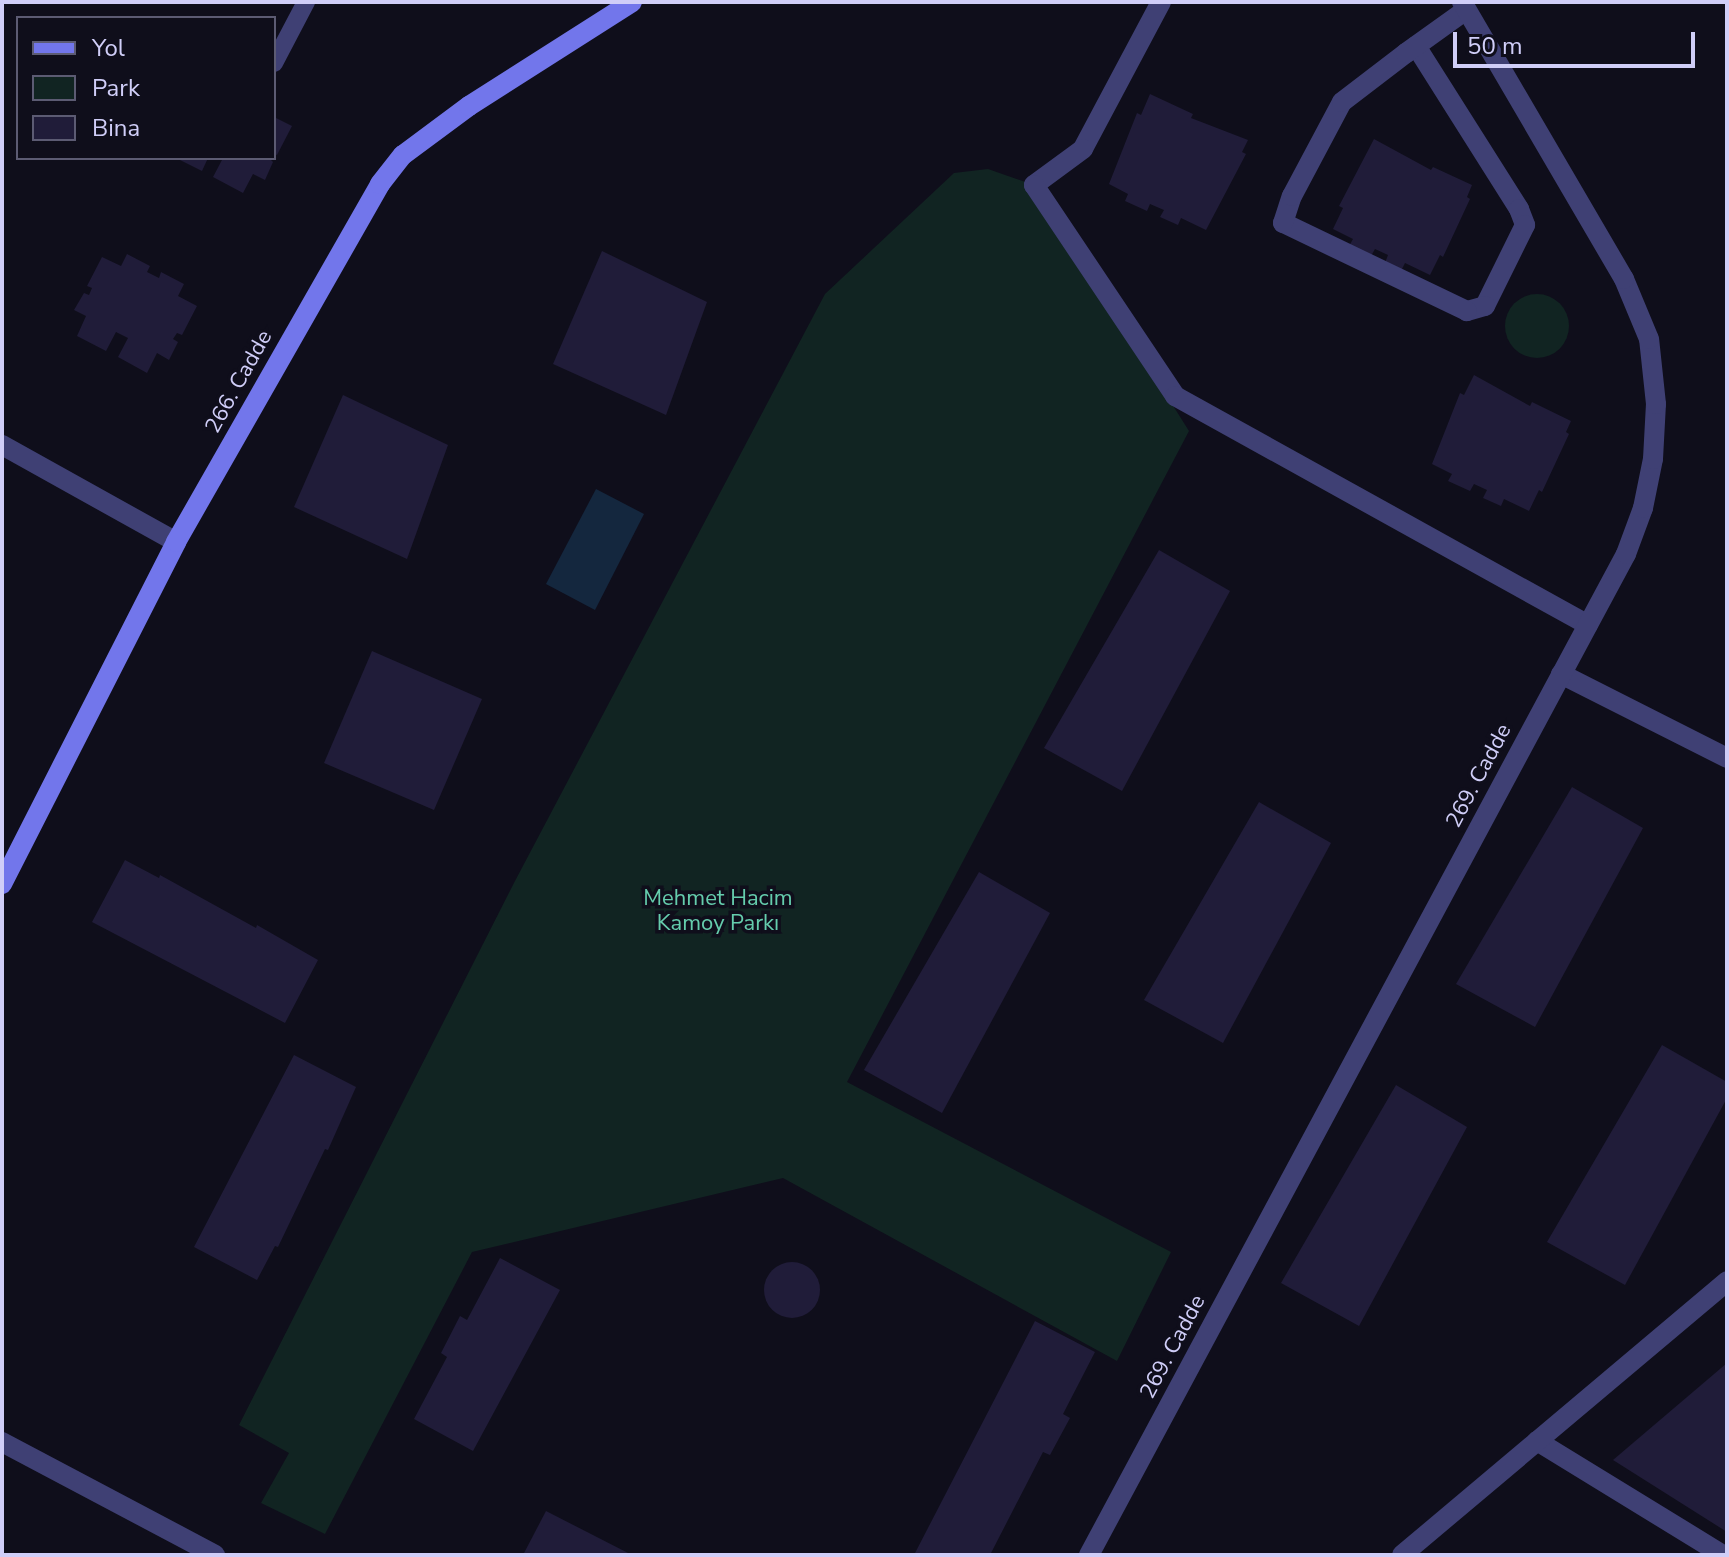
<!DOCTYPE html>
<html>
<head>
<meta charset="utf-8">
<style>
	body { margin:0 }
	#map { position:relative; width:1729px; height:1557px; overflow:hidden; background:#0f0e1b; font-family:"Nunito Sans",sans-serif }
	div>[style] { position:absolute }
	.green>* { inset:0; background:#112422 }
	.round { border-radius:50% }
	.water>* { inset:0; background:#14273e }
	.building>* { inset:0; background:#201c39 }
	.service>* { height:18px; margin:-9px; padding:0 9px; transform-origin:9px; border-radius:9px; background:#3f4074 }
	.minor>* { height:20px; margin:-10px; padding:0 10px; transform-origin:10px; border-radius:10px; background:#3f4074 }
	.tertiary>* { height:20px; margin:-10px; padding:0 10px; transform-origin:10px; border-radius:10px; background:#3f4074 }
	.secondary>* { height:20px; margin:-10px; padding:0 10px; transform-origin:10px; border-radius:10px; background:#7276eb }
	span { translate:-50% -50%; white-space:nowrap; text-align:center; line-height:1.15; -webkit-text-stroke:7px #0f0e1b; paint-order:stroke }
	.street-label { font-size:22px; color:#d0cef8 }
	.park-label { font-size:22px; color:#65cdad }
	.frame { position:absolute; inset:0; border:4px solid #d0cef8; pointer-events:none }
	.legend { position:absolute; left:16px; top:16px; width:260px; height:144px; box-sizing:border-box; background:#0f0e1b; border:2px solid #5c5b73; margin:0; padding:10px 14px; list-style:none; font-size:24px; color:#d0cef8 }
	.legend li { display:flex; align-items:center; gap:16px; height:40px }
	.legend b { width:40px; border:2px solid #5c5b73 }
	.scale { position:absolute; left:1453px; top:32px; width:242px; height:36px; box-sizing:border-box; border:4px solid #d0cef8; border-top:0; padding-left:10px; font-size:24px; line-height:28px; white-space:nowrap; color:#d0cef8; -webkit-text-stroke:6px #0f0e1b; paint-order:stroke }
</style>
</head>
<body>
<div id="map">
	<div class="green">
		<i style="clip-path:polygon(988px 169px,1034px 185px,1189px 431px,847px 1082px,1171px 1252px,1117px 1361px,783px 1178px,472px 1252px,325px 1534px,261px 1503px,289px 1453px,239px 1425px,515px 881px,825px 294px,954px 173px)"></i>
		<i class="round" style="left:1505px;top:294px;width:64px;height:64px"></i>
	</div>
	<div class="water">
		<i style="clip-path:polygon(596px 489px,644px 514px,595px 610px,546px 584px)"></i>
	</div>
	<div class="building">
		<i style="clip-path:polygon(1150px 94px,1193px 114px,1191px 118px,1248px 140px,1242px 152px,1246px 154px,1206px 230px,1181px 218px,1178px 225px,1160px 217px,1164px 210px,1150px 204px,1147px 211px,1125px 201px,1128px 194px,1109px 184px,1137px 113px,1141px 115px)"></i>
		<i style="clip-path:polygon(274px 117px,292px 126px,277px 155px,274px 154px)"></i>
		<i style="clip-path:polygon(1374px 139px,1431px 170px,1433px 167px,1472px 185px,1467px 197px,1470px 199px,1443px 257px,1440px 255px,1430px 275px,1405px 263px,1401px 271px,1385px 263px,1388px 255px,1375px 249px,1371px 256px,1349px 246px,1353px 239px,1333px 229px,1343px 208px,1339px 206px)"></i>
		<i style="clip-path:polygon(176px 158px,208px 158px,202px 171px)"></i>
		<i style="clip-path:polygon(223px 158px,269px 158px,273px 162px,265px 180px,253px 174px,243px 193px,213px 177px)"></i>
		<i style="clip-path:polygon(602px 251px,707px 302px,666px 415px,553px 364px)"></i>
		<i style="clip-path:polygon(127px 254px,150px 266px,147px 272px,159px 278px,161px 272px,184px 284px,178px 296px,197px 306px,182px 335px,177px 333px,173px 339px,178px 342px,169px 360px,157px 353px,147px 373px,118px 357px,128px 338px,116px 332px,106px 351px,77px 336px,86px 316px,74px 310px,84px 293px,89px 295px,92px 288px,87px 286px,102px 257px,121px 266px)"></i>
		<i style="clip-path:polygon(1474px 375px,1530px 406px,1532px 402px,1571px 421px,1566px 432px,1569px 434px,1542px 492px,1539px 490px,1529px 511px,1504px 499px,1501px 506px,1483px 498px,1487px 490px,1474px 484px,1470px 491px,1448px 481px,1452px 474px,1432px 464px,1460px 393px,1464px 395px)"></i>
		<i style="clip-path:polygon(343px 395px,448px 445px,407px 559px,294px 507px)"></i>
		<i style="clip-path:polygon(1159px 550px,1230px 591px,1122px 791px,1044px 748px)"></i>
		<i style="clip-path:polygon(372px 651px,482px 699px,434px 810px,324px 763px)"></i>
		<i style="clip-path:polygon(1572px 787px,1643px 828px,1535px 1027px,1456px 984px)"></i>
		<i style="clip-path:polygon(1259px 802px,1331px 843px,1223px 1043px,1144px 1000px)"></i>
		<i style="clip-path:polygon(125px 860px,159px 878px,160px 875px,256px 928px,257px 925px,318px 960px,285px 1023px,92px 922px)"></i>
		<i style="clip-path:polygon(979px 872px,1050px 913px,942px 1113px,864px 1070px)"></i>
		<i style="clip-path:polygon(1662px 1045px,1727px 1082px,1727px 1098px,1625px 1285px,1547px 1242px)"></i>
		<i style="clip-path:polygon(294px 1055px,356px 1087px,328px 1150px,325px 1149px,278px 1247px,275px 1246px,257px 1280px,194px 1247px)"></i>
		<i style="clip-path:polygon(1396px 1085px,1467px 1127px,1359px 1326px,1281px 1283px)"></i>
		<i style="clip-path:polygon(500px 1258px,560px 1290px,473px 1451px,414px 1419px,447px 1357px,441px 1353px,460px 1316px,467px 1320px)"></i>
		<i class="round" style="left:764px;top:1262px;width:56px;height:56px"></i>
		<i style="clip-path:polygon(1035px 1321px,1095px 1352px,1063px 1414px,1070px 1418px,1050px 1455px,1043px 1452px,990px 1555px,914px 1555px)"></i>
		<i style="clip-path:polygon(1727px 1363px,1727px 1532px,1613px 1460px)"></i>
		<i style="clip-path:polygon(546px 1511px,632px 1555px,523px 1555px)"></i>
	</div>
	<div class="service">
		<i style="left:274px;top:63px;width:69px;rotate:-62.3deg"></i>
	</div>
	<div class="minor">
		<i style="left:1161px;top:2px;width:166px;rotate:118deg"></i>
		<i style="left:1083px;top:149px;width:61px;rotate:143.7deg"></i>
		<i style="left:1034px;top:185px;width:254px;rotate:56.2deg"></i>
		<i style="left:1175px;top:396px;width:472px;rotate:29deg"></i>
		<i style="left:1416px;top:46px;width:193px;rotate:57.7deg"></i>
		<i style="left:1519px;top:209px;width:17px;rotate:69deg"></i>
		<i style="left:1525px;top:225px;width:90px;rotate:116.3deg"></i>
		<i style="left:1485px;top:306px;width:19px;rotate:164deg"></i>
		<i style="left:1467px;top:311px;width:204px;rotate:-154.4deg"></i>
		<i style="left:1283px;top:223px;width:28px;rotate:-72deg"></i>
		<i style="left:1292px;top:196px;width:106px;rotate:-62deg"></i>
		<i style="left:1342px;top:102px;width:81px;rotate:-37.4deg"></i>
		<i style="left:1406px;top:53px;width:74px;rotate:-35.6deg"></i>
		<i style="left:2px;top:445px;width:199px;rotate:29.1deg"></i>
		<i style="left:1561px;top:674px;width:186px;rotate:26.8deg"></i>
		<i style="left:1537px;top:1441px;width:218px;rotate:31.5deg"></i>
		<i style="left:2px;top:1442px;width:241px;rotate:27.9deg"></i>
		<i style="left:1402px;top:1555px;width:425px;rotate:-40.1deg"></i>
	</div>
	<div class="tertiary">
		<i style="left:1089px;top:1555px;width:1136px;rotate:-61.79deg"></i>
		<i style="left:1626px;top:554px;width:49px;rotate:-69.7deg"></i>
		<i style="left:1643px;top:508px;width:50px;rotate:-78.5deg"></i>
		<i style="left:1653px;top:459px;width:55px;rotate:-86.9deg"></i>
		<i style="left:1656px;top:404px;width:65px;rotate:-96.1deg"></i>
		<i style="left:1649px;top:339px;width:65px;rotate:-112.6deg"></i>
		<i style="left:1624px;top:279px;width:321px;rotate:-120.3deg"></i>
	</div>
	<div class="secondary">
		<i style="left:2px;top:884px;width:384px;rotate:-63deg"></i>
		<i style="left:176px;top:542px;width:412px;rotate:-60.3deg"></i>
		<i style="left:380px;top:184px;width:37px;rotate:-52deg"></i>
		<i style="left:403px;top:155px;width:82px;rotate:-36.6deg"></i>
		<i style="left:469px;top:106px;width:193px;rotate:-32.5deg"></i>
	</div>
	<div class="street-label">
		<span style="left:239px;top:382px;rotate:-61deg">266. Cadde</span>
		<span style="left:1479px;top:776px;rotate:-62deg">269. Cadde</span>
		<span style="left:1173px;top:1347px;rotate:-62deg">269. Cadde</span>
	</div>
	<div class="park-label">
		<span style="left:718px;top:911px">Mehmet Hacim<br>Kamoy Parkı</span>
	</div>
	<div class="frame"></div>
	<ul class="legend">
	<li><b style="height:10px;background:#7276eb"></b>Yol</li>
	<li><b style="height:22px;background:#112422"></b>Park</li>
	<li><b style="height:22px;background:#201c39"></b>Bina</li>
	</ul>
	<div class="scale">50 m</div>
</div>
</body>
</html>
